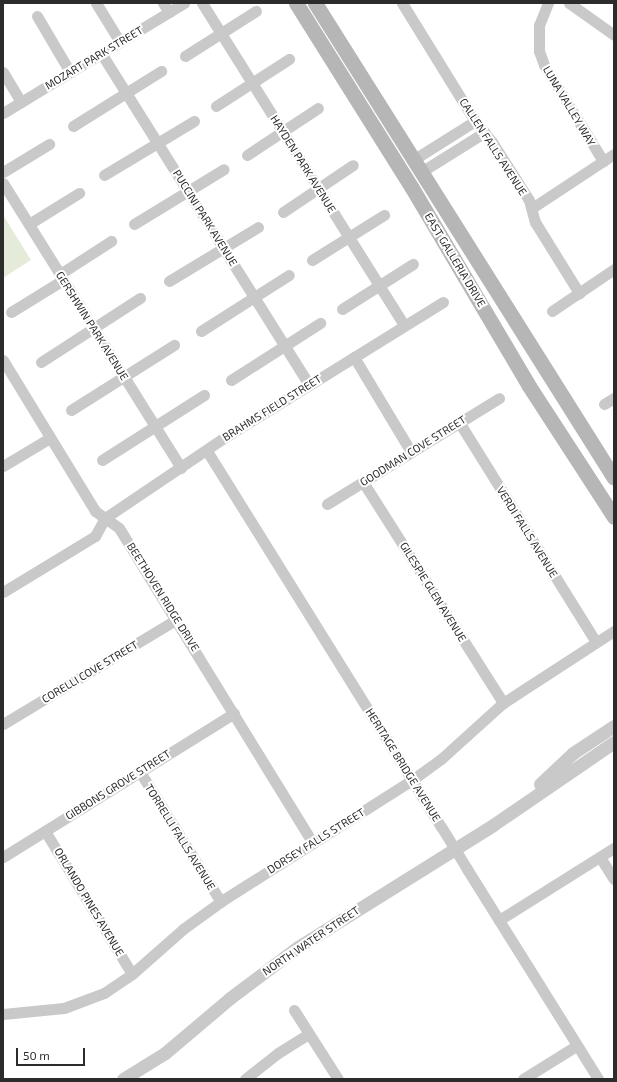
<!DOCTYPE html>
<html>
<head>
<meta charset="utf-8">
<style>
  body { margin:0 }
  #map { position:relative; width:617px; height:1082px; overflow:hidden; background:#fff; font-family:"Exo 2",sans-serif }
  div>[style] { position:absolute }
  .green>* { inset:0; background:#e4ebd8 }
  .minor>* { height:11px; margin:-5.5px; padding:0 5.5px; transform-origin:5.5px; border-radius:5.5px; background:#c9c9c9 }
  .tertiary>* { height:13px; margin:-6.5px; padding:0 6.5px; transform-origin:6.5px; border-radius:6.5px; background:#c9c9c9 }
  .secondary>* { height:15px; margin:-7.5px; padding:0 7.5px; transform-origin:7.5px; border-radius:7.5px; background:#b6b6b6 }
  .minor-bridge>* { height:11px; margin:-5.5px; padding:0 5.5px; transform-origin:5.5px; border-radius:5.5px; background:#c9c9c9 }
  span { translate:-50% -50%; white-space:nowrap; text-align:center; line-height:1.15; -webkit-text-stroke:4px #fff; paint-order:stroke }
  .street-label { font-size:11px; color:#2c2c2c }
  .frame { position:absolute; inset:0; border:4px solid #2c2c2c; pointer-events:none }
  .scale { position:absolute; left:16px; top:1048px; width:69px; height:18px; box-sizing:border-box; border:2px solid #2c2c2c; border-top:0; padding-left:5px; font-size:12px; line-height:14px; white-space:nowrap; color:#2c2c2c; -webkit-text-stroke:3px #fff; paint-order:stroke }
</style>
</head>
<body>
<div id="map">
  <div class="green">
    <div style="clip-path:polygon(3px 215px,31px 260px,3px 278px)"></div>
  </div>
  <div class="minor">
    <div style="left:96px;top:3px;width:46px;rotate:58.4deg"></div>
    <div style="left:163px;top:3px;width:11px;rotate:56deg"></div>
    <div style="left:202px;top:3px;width:380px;rotate:57.9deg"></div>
    <div style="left:402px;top:3px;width:139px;rotate:58.3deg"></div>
    <div style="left:475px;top:121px;width:27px;rotate:51deg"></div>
    <div style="left:492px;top:142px;width:69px;rotate:57.5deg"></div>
    <div style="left:529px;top:200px;width:23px;rotate:75deg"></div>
    <div style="left:535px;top:222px;width:84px;rotate:58.2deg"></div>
    <div style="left:548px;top:3px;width:24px;rotate:112deg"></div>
    <div style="left:539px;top:25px;width:26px;rotate:90deg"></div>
    <div style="left:539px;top:51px;width:15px;rotate:70deg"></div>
    <div style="left:544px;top:65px;width:113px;rotate:58.4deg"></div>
    <div style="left:569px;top:3px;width:55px;rotate:35.4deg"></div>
    <div style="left:37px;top:16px;width:65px;rotate:59.5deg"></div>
    <div style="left:101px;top:53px;width:391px;rotate:57.9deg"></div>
    <div style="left:185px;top:56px;width:84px;rotate:-32.4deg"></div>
    <div style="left:3px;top:72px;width:35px;rotate:59deg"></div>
    <div style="left:216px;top:106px;width:87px;rotate:-32.8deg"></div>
    <div style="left:3px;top:113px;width:212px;rotate:-31.3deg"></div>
    <div style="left:73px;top:126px;width:104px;rotate:-32deg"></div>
    <div style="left:247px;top:155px;width:85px;rotate:-33.5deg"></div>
    <div style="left:413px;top:160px;width:73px;rotate:-32.2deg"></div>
    <div style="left:3px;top:172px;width:54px;rotate:-31.3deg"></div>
    <div style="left:421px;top:172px;width:75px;rotate:-32deg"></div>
    <div style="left:104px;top:175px;width:105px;rotate:-31deg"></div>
    <div style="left:3px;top:183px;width:336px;rotate:58deg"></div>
    <div style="left:532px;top:208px;width:98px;rotate:-33.4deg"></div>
    <div style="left:283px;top:212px;width:84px;rotate:-33.9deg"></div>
    <div style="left:29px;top:224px;width:59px;rotate:-31.8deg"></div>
    <div style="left:134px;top:224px;width:105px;rotate:-31.4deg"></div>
    <div style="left:312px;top:260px;width:85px;rotate:-32deg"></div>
    <div style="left:60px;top:274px;width:61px;rotate:-32.9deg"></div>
    <div style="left:169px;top:281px;width:104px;rotate:-31.2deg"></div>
    <div style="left:342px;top:309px;width:84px;rotate:-32.4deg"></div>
    <div style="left:552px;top:311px;width:75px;rotate:-34.1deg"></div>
    <div style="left:11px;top:312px;width:61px;rotate:-31.6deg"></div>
    <div style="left:201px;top:331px;width:104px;rotate:-32.5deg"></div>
    <div style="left:354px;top:357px;width:111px;rotate:59deg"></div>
    <div style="left:3px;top:360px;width:177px;rotate:58.6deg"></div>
    <div style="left:95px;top:511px;width:29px;rotate:35deg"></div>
    <div style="left:119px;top:528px;width:370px;rotate:58.4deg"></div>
    <div style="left:41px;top:362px;width:118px;rotate:-32.9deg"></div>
    <div style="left:231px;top:380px;width:106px;rotate:-32.6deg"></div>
    <div style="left:604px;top:404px;width:12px;rotate:-31deg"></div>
    <div style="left:71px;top:410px;width:122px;rotate:-32.3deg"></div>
    <div style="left:459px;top:422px;width:259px;rotate:58.1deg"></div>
    <div style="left:207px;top:451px;width:444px;rotate:58.1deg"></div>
    <div style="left:102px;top:460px;width:121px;rotate:-32.5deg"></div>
    <div style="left:3px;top:466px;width:55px;rotate:-30.8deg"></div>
    <div style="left:363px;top:482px;width:262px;rotate:57.6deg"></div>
    <div style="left:327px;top:504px;width:202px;rotate:-31.6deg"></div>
    <div style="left:3px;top:592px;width:108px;rotate:-31.3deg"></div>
    <div style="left:95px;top:536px;width:21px;rotate:-61deg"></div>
    <div style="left:105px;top:518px;width:141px;rotate:-34deg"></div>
    <div style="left:222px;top:439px;width:260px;rotate:-31.8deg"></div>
    <div style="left:3px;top:724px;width:203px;rotate:-31.1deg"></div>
    <div style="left:140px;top:772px;width:153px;rotate:58.1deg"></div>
    <div style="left:45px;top:831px;width:167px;rotate:58.7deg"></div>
    <div style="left:3px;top:857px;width:272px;rotate:-31.9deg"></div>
    <div style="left:600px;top:857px;width:26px;rotate:58deg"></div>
    <div style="left:467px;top:869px;width:248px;rotate:58deg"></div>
    <div style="left:499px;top:920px;width:136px;rotate:-32.1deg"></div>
    <div style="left:294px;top:1010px;width:82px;rotate:57.5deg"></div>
    <div style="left:3px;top:1014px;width:61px;rotate:-5.6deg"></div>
    <div style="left:64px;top:1008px;width:43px;rotate:-20.6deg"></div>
    <div style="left:104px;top:993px;width:34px;rotate:-34deg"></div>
    <div style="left:132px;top:974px;width:68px;rotate:-41.4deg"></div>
    <div style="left:183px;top:929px;width:49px;rotate:-35.9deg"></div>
    <div style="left:223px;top:900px;width:224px;rotate:-32.4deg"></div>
    <div style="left:412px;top:780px;width:36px;rotate:-36deg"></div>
    <div style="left:441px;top:759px;width:84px;rotate:-42.1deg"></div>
    <div style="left:503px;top:703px;width:132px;rotate:-33deg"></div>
    <div style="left:245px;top:1079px;width:42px;rotate:-38.2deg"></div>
    <div style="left:278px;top:1053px;width:36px;rotate:-32deg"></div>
    <div style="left:523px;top:1079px;width:62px;rotate:-31.9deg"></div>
  </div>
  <div class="tertiary">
    <div style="left:540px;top:784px;width:45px;rotate:-43.2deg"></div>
    <div style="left:573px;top:753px;width:49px;rotate:-33.4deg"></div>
    <div style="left:123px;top:1079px;width:49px;rotate:-31.8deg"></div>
    <div style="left:165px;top:1053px;width:85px;rotate:-40.2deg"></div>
    <div style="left:230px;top:998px;width:85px;rotate:-36.9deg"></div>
    <div style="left:298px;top:947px;width:230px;rotate:-32deg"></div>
    <div style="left:493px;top:825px;width:147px;rotate:-34.4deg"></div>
  </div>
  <div class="secondary">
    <div style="left:296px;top:3px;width:218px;rotate:57.9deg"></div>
    <div style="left:412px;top:188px;width:230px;rotate:59.4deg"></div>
    <div style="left:529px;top:386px;width:156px;rotate:57deg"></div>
    <div style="left:315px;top:3px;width:561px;rotate:57.81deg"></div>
  </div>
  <div class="minor-bridge">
    <div style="left:442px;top:828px;width:48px;rotate:58.6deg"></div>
  </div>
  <div class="street-label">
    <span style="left:94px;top:58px;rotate:-31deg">MOZART PARK STREET</span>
    <span style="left:569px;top:106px;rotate:59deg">LUNA VALLEY WAY</span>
    <span style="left:493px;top:147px;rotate:57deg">CALLEN FALLS AVENUE</span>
    <span style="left:303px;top:164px;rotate:58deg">HAYDEN PARK AVENUE</span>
    <span style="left:205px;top:218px;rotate:58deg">PUCCINI PARK AVENUE</span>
    <span style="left:455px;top:260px;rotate:59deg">EAST GALLERIA DRIVE</span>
    <span style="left:92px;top:326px;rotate:58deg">GERSHWIN PARK AVENUE</span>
    <span style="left:272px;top:408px;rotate:-32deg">BRAHMS FIELD STREET</span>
    <span style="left:413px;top:451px;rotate:-32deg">GOODMAN COVE STREET</span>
    <span style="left:527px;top:532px;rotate:58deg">VERDI FALLS AVENUE</span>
    <span style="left:433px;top:592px;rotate:58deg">GILESPIE GLEN AVENUE</span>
    <span style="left:163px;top:597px;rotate:58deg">BEETHOVEN RIDGE DRIVE</span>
    <span style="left:90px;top:672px;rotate:-31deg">CORELLI COVE STREET</span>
    <span style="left:403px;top:765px;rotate:58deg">HERITAGE BRIDGE AVENUE</span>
    <span style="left:118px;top:785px;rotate:-32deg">GIBBONS GROVE STREET</span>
    <span style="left:180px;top:837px;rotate:58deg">TORRELLI FALLS AVENUE</span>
    <span style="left:316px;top:841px;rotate:-32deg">DORSEY FALLS STREET</span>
    <span style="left:89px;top:902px;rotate:59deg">ORLANDO PINES AVENUE</span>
    <span style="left:311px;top:941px;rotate:-34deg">NORTH WATER STREET</span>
  </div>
  <div class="frame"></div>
  <div class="scale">50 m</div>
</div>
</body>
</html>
